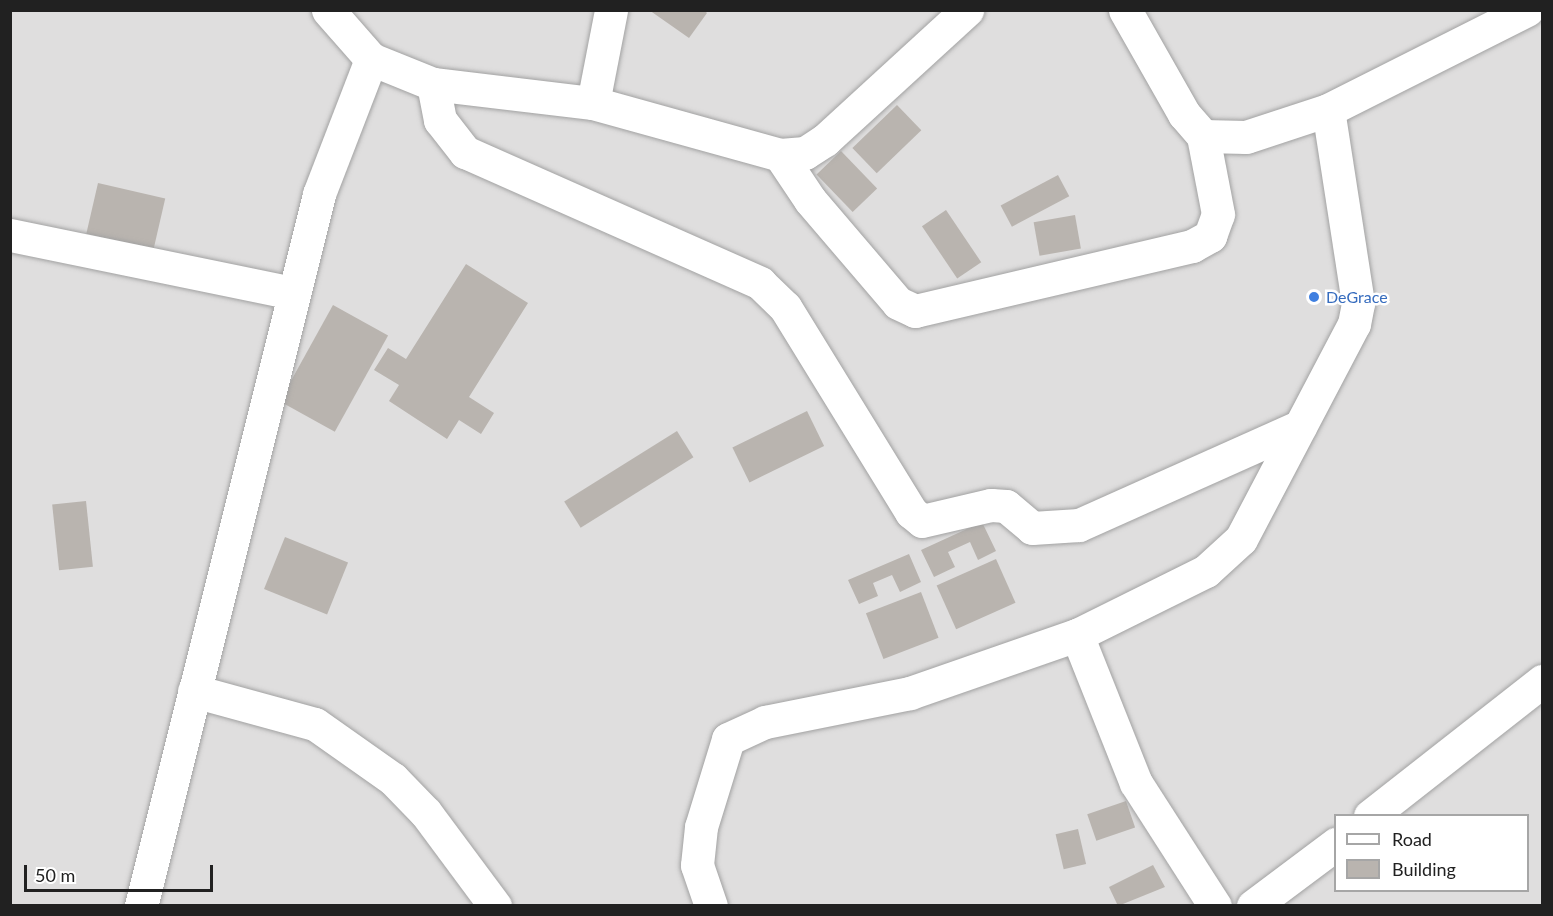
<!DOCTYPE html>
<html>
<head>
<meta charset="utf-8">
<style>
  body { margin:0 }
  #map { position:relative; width:1553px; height:916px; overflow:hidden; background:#f0eee9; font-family:Lato,sans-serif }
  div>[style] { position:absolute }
  .residential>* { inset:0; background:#dfdede }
  .building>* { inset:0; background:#b9b4af; transform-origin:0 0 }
  .roads { filter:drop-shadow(0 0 2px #a2a2a2) drop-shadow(0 0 2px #a2a2a2) }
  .minor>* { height:33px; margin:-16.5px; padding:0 16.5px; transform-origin:16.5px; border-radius:16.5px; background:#fff }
  .dots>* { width:16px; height:16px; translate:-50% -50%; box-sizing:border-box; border:3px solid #fff; border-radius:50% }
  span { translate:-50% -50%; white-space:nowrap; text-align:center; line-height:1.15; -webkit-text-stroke:5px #fff; paint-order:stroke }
  .shop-label { font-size:16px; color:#366cbe }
  .left { translate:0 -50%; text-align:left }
  .frame { position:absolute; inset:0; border:12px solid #212121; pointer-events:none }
  .legend { position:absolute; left:1334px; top:814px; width:195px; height:78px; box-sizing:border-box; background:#fff; border:2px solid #a6a6a6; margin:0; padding:8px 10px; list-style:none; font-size:18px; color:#212121 }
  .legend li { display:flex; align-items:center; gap:12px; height:30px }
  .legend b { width:30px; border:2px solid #a6a6a6 }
  .scale { position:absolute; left:24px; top:865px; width:189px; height:27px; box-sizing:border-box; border:3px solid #212121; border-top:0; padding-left:8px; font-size:18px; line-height:21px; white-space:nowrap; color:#212121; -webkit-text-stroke:4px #fff; paint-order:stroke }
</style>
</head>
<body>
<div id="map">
  <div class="residential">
    <div style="clip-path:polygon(evenodd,10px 11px,1542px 11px,1542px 905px,11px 905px,10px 11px,1336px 816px,1528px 816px,1528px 890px,1336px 890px,1336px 816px)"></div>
  </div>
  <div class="building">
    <div style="clip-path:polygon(649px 10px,704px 10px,707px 13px,689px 38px)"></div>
    <div style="left:897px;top:105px;width:35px;height:62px;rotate:46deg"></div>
    <div style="left:841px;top:151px;width:52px;height:34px;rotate:46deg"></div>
    <div style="left:1058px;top:175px;width:24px;height:65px;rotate:62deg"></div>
    <div style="left:98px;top:183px;width:69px;height:52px;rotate:13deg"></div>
    <div style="left:946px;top:210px;width:63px;height:29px;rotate:56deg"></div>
    <div style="left:1075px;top:215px;width:34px;height:42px;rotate:80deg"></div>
    <div style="clip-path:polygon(466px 264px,528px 303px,469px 397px,494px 413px,481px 434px,459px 420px,447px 439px,389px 401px,399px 385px,374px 370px,388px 348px,406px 359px)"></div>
    <div style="left:333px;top:305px;width:63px;height:110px;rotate:29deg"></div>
    <div style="left:807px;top:411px;width:39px;height:83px;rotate:64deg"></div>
    <div style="left:677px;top:431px;width:31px;height:133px;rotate:58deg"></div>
    <div style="left:86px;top:501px;width:66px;height:34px;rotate:84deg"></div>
    <div style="clip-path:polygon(982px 522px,996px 551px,978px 560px,970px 542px,948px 552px,955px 567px,934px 577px,921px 550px)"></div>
    <div style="left:285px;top:537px;width:68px;height:56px;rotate:22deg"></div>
    <div style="clip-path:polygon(909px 554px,921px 582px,900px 592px,892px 575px,873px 583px,878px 596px,859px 604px,848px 580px)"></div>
    <div style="left:996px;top:559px;width:48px;height:65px;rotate:66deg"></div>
    <div style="left:921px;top:592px;width:49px;height:59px;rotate:69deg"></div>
    <div style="left:1126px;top:801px;width:28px;height:41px;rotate:71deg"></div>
    <div style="left:1078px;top:829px;width:36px;height:23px;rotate:77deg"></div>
    <div style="clip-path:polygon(1153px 865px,1165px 887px,1118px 906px,1109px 887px)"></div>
  </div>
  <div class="roads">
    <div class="minor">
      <div style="left:328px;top:10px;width:65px;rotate:48.7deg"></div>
      <div style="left:371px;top:59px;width:67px;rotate:22deg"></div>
      <div style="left:433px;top:84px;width:161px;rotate:6.8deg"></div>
      <div style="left:593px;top:103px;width:194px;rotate:15.5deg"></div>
      <div style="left:780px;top:155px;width:25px;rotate:-5deg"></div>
      <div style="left:805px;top:153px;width:24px;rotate:-33deg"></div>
      <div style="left:825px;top:140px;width:193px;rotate:-42.5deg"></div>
      <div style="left:1125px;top:10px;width:120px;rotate:60.4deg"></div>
      <div style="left:1184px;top:114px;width:29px;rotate:49deg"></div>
      <div style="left:1203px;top:136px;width:43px;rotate:1.3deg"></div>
      <div style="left:1246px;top:137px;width:86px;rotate:-18.2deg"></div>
      <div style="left:1328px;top:110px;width:223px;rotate:-26.7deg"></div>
      <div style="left:433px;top:84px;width:37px;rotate:79deg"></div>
      <div style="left:440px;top:120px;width:41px;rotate:52deg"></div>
      <div style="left:465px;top:152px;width:323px;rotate:23.9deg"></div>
      <div style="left:760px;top:283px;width:35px;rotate:44deg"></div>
      <div style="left:785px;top:307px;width:241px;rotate:58.4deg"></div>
      <div style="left:911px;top:512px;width:14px;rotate:39deg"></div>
      <div style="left:922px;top:521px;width:71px;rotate:-13.1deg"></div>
      <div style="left:991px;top:505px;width:15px;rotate:4deg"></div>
      <div style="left:1006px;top:506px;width:34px;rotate:40deg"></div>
      <div style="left:1032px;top:528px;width:47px;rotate:-3.7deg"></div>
      <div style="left:1079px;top:525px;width:242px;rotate:-24.1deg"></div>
      <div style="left:593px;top:103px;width:95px;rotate:-79deg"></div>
      <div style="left:780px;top:155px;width:54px;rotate:56.3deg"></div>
      <div style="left:810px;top:200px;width:135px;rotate:49.5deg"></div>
      <div style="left:898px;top:303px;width:19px;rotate:25deg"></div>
      <div style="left:915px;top:311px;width:285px;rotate:-13.2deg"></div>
      <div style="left:1192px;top:246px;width:21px;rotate:-29deg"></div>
      <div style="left:1210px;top:236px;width:23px;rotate:-70deg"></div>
      <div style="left:1218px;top:214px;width:79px;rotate:-100.9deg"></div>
      <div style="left:10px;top:235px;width:289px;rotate:11.6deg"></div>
      <div style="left:1077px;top:635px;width:159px;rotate:68.3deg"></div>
      <div style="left:1136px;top:783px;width:146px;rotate:57.3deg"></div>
      <div style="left:194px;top:691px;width:125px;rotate:15.3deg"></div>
      <div style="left:315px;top:724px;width:95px;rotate:35.2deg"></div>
      <div style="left:393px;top:779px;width:47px;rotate:45.9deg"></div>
      <div style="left:426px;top:813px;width:116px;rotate:53.4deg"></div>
      <div style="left:1370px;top:816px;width:219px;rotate:-38.1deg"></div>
      <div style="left:141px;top:906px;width:734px;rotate:-75.96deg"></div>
      <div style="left:319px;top:194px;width:145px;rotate:-68.9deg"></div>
      <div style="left:711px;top:906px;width:43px;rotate:-108.9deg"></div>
      <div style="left:697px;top:865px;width:38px;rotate:-84deg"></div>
      <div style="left:701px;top:827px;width:92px;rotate:-72.9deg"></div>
      <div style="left:728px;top:739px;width:41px;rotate:-24.7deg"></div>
      <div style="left:765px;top:722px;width:148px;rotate:-11.3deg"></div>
      <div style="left:910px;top:693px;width:177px;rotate:-19.2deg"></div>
      <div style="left:1077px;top:635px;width:144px;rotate:-26.4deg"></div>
      <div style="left:1206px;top:571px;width:47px;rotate:-42.4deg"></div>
      <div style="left:1241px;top:539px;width:243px;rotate:-62.3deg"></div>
      <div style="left:1354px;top:324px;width:21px;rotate:-79deg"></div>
      <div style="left:1358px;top:303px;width:195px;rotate:-98.8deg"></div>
      <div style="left:1253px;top:906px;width:104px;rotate:-36.8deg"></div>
    </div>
  </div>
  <div class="dots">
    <div style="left:1314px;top:297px;background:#3f7fe0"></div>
  </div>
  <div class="shop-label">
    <span class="left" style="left:1326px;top:297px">DeGrace</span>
  </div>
  <div class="frame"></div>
  <ul class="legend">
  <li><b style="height:8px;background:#fff"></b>Road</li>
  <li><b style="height:16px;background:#b9b4af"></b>Building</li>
  </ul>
  <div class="scale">50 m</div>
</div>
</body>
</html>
